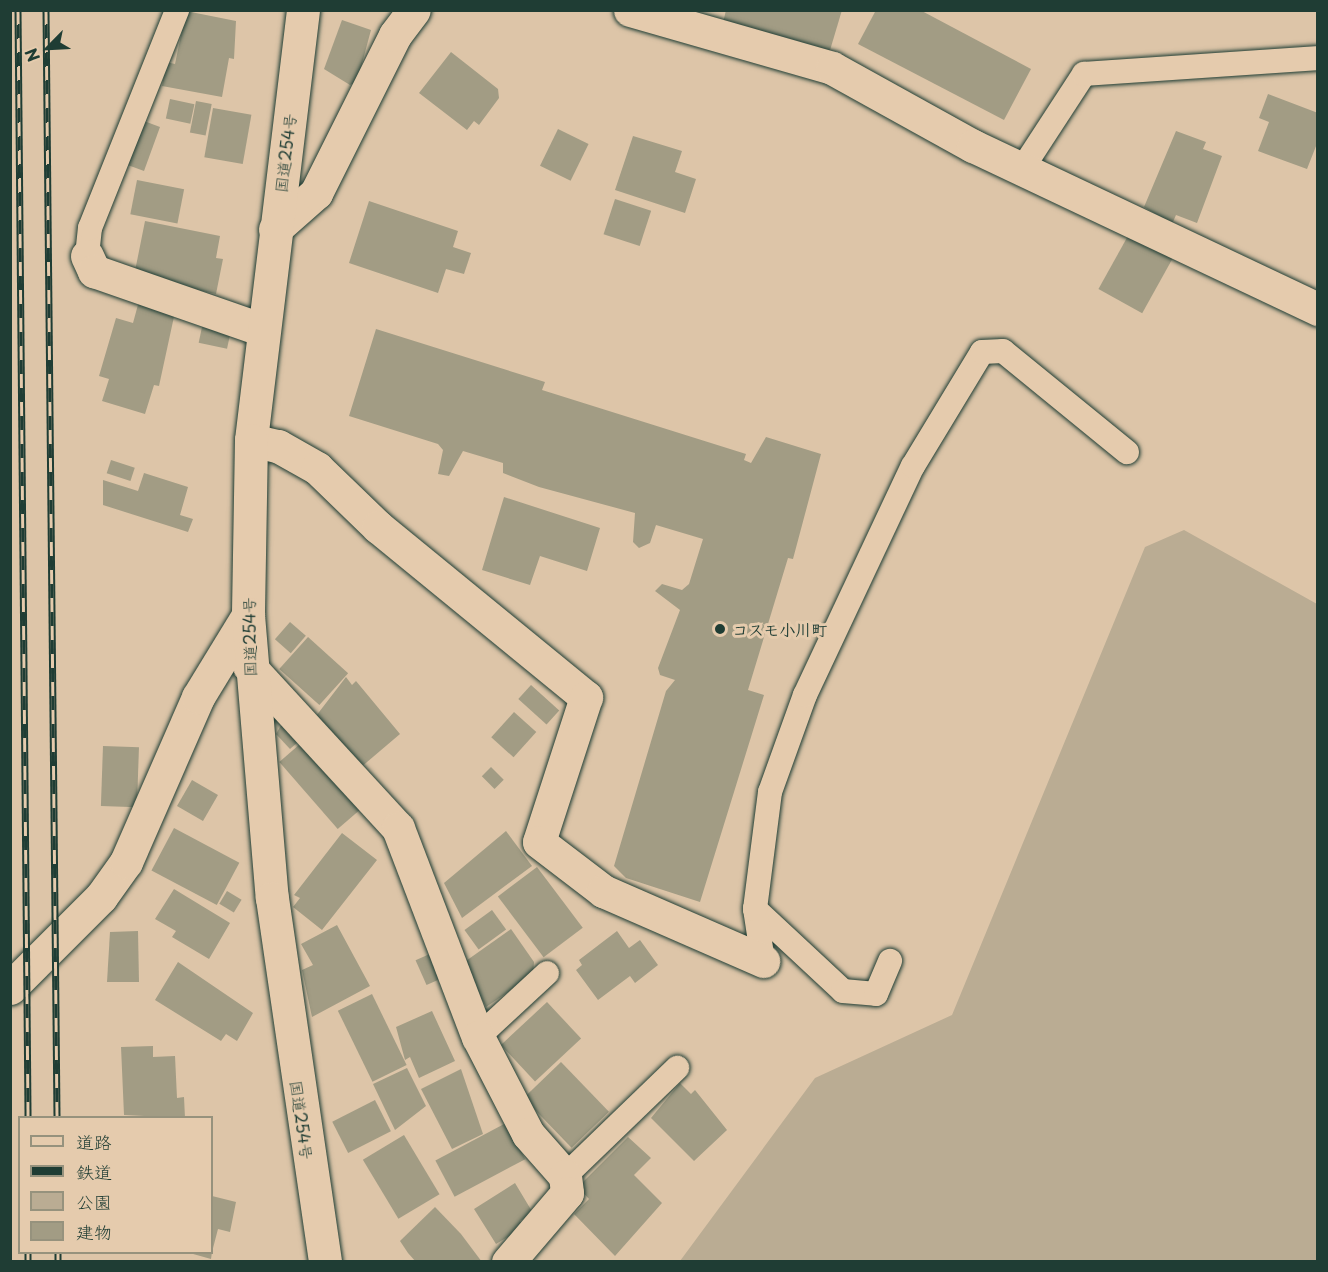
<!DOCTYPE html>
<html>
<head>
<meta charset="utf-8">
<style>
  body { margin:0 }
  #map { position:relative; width:1328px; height:1272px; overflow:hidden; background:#ddc5a8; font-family:"Playpen Sans","Klee One",sans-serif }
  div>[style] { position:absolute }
  .green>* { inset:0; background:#baac93 }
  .building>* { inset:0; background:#a29c84; transform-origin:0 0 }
  .roads { filter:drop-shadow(0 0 2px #1f3d34) drop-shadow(0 0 2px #1f3d34) }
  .lane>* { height:24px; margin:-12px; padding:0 12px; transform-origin:12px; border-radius:12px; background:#e5cbad }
  .street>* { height:33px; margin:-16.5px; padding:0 16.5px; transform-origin:16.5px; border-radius:16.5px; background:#e5cbad }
  .secondary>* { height:33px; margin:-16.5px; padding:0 16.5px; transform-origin:16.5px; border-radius:16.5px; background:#e5cbad }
  .highway>* { height:33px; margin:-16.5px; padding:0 16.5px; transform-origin:16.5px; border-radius:16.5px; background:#e5cbad }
  .rail>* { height:7px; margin-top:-3.5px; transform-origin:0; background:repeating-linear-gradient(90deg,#e5cbad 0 14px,#1f3d34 0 28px); box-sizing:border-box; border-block:2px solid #1f3d34 }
  .dots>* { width:16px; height:16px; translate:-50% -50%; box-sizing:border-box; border:3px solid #e5cbad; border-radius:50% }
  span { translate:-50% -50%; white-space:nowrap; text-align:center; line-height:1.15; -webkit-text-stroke:6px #e5cbad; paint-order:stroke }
  .street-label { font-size:16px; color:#1f3d34 }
  .poi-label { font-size:16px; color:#1f3d34; font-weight:700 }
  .left { translate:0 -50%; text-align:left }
  .frame { position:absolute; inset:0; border:12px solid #1f3d34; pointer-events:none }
  .legend { position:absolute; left:18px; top:1116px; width:195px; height:138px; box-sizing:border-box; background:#e5cbad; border:2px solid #96927d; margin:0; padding:8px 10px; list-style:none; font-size:18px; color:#1f3d34 }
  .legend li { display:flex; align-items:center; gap:12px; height:30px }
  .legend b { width:30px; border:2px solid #96927d }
  .north { position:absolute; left:18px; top:18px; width:60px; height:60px; -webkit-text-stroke:4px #e5cbad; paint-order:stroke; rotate:246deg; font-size:16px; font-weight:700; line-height:24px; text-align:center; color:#1f3d34 }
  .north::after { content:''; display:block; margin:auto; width:21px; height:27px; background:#1f3d34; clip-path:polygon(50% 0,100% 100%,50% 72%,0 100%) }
</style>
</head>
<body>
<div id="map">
  <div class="green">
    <div style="clip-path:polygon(1184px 530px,1317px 604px,1317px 1261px,680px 1261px,815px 1078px,952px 1015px,1145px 547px)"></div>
  </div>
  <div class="building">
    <div style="clip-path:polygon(726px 10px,842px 10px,828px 57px,723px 23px)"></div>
    <div style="clip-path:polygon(876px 10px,920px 10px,1031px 69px,1004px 120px,858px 44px)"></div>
    <div style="clip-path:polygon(186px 11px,236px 21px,234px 59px,229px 58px,222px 97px,162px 86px,166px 62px,175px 64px)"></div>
    <div style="clip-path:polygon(342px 20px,371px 30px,357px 82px,350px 85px,324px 69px)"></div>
    <div style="clip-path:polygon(451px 52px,498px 89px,499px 98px,479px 125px,474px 121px,467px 130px,419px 93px)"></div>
    <div style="clip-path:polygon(1268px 94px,1318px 113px,1318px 141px,1307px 169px,1258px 151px,1269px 122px,1259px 118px)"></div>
    <div style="left:170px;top:99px;width:25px;height:20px;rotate:12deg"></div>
    <div style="left:196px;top:101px;width:16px;height:32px;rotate:11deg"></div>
    <div style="left:213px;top:108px;width:39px;height:50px;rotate:10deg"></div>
    <div style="clip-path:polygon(144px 121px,160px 127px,144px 171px,125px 164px)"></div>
    <div style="left:558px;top:129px;width:34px;height:41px;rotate:26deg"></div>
    <div style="clip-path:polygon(1176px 131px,1206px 142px,1203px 149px,1222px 156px,1197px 223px,1176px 215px,1172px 224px,1144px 207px)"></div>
    <div style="clip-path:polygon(633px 136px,682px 151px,675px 172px,696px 179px,685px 213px,615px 190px)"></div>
    <div style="left:137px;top:180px;width:48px;height:35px;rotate:11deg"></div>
    <div style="left:615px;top:199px;width:38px;height:37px;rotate:18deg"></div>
    <div style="clip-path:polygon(369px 201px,458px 231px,453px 247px,471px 253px,464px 274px,446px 269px,438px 293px,349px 263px)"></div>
    <div style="clip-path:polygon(145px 221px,220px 236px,216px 258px,223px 259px,216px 294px,150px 280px,135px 271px)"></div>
    <div style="left:1129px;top:234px;width:50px;height:63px;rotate:29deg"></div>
    <div style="clip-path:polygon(139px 301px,175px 312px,159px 386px,154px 385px,145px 414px,102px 401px,109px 379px,99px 376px,116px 318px,133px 323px)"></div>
    <div style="left:202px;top:327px;width:29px;height:16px;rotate:12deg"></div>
    <div style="clip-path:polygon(376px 329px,545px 382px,542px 390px,746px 454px,744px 460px,751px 463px,766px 437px,821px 454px,793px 559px,788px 558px,748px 690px,764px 695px,700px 902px,626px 878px,614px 866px,666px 691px,675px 680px,660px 675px,658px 668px,680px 610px,655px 591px,662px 584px,682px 590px,689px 584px,703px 539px,656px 525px,650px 543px,639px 548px,633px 542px,635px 513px,539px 487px,503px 473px,503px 463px,463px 451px,449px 476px,438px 474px,443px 450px,438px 444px,349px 416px)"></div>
    <div style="left:111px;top:460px;width:25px;height:14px;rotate:18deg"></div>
    <div style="clip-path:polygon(144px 473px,188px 487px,180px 515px,193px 519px,188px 532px,103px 505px,103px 480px,138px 491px)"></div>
    <div style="clip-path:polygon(504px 497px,600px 528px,587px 571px,540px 556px,530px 585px,482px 570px)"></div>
    <div style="left:290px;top:622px;width:21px;height:23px;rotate:41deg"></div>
    <div style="left:308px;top:637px;width:54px;height:43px;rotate:42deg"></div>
    <div style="clip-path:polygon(346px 677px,352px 685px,356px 681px,400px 734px,360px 768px,316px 716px)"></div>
    <div style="left:531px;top:685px;width:38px;height:19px;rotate:42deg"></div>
    <div style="left:514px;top:712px;width:30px;height:34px;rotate:42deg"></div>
    <div style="clip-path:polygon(287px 715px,305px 736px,290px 749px,276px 734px)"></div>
    <div style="left:308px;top:737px;width:89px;height:38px;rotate:49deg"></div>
    <div style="left:103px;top:746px;width:36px;height:60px;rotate:2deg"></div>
    <div style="left:491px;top:767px;width:18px;height:13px;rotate:45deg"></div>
    <div style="left:192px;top:780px;width:30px;height:30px;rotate:30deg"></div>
    <div style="left:174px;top:828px;width:74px;height:48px;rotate:28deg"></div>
    <div style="clip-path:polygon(506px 831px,532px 866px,462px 918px,444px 883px)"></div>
    <div style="clip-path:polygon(342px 833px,377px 860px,322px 930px,293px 907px,300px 898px,294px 895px)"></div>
    <div style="left:537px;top:867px;width:76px;height:49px;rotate:53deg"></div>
    <div style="clip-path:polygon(174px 889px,230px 923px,209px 959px,172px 937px,176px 931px,155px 919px)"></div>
    <div style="left:227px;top:891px;width:17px;height:15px;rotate:31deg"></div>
    <div style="left:492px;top:910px;width:24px;height:34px;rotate:54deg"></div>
    <div style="clip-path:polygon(337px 925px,370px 986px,312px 1017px,302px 970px,313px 965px,301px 944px)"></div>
    <div style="clip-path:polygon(511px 929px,534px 962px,533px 975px,486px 1007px,463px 963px)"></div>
    <div style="clip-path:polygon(138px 931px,139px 982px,107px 982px,110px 932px)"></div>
    <div style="clip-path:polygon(617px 931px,629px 948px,640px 940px,658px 965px,635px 983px,630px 976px,598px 1000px,576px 970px,582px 965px,579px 960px)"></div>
    <div style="left:432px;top:953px;width:27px;height:18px;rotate:66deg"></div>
    <div style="clip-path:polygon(178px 962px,253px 1013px,237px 1041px,226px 1034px,221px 1041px,155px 1000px)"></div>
    <div style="left:372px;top:994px;width:79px;height:38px;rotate:64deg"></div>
    <div style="left:547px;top:1002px;width:50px;height:63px;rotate:47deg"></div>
    <div style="clip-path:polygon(432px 1011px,455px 1061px,419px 1078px,410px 1057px,405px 1060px,396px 1027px)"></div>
    <div style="clip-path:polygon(153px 1046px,153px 1057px,175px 1056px,177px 1098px,184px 1097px,185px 1118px,124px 1115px,121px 1047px)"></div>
    <div style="left:561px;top:1062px;width:69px;height:52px;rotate:46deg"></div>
    <div style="clip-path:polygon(407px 1068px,426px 1106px,395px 1130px,373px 1084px)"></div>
    <div style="clip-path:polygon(461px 1069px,483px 1134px,452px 1149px,421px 1089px)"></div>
    <div style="clip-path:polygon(680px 1083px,691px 1094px,695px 1090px,727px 1130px,694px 1161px,651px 1118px)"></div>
    <div style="left:375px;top:1100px;width:35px;height:48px;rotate:63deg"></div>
    <div style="left:506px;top:1123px;width:41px;height:80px;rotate:62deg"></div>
    <div style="left:404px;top:1135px;width:69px;height:48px;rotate:59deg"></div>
    <div style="clip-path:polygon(628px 1137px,651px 1158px,634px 1175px,662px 1203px,615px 1256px,574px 1214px,589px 1199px,578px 1187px)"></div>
    <div style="clip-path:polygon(515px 1183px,533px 1213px,520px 1221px,524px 1227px,496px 1244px,474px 1209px)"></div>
    <div style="clip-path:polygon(212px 1196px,236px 1202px,230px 1232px,218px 1229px,212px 1252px)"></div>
    <div style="clip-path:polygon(435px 1207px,461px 1234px,482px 1262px,416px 1262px,408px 1253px,400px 1241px)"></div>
    <div style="clip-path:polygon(186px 1252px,212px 1252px,211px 1259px)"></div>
  </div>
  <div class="roads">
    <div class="lane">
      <div style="left:1024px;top:166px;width:110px;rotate:-56.9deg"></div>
      <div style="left:1084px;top:74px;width:235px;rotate:-3.9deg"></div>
      <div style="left:87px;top:256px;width:28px;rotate:-84deg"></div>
      <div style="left:90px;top:228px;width:235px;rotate:-68.2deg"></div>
      <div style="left:755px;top:909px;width:120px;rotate:43deg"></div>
      <div style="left:843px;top:991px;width:33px;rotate:5deg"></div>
      <div style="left:876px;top:994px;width:36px;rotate:-67deg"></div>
      <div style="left:763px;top:961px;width:53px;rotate:-98.7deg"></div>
      <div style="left:755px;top:909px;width:118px;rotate:-82.7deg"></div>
      <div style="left:770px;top:792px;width:103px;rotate:-70.2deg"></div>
      <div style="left:805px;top:695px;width:253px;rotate:-64.8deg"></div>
      <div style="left:913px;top:466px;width:133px;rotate:-58.8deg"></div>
      <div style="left:982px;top:352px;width:21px;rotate:-3deg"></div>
      <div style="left:1003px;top:351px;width:160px;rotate:39.2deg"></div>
      <div style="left:478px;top:1037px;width:94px;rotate:-42.8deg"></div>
      <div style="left:565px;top:1176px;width:156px;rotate:-44deg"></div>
    </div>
    <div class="street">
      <div style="left:630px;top:10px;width:210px;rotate:16deg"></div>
      <div style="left:832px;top:68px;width:161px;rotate:29deg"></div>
      <div style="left:973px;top:146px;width:382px;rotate:25.3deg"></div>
      <div style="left:275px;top:229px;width:55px;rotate:-41.3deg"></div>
      <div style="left:316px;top:193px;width:177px;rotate:-63.4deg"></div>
      <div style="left:395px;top:35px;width:31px;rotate:-53deg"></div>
      <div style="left:87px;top:256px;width:17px;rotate:65deg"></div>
      <div style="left:94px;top:271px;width:179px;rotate:19.2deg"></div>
      <div style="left:251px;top:440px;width:28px;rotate:13deg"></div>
      <div style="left:278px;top:446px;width:45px;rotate:29.4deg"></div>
      <div style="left:317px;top:468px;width:85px;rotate:44deg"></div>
      <div style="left:378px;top:527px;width:269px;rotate:39.3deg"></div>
      <div style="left:586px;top:697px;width:152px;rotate:108deg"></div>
      <div style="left:539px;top:842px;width:81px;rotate:37.4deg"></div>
      <div style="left:603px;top:891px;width:175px;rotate:23.6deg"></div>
      <div style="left:249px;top:666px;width:220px;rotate:47.4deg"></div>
      <div style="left:398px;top:828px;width:224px;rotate:69.1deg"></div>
      <div style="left:478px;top:1037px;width:109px;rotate:62.7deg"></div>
      <div style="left:528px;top:1134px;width:56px;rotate:48.6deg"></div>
      <div style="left:565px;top:1176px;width:17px;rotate:83deg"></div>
      <div style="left:567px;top:1193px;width:91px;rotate:130.5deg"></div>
    </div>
    <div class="secondary">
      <div style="left:10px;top:988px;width:129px;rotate:-45deg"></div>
      <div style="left:101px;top:897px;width:43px;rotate:-54.5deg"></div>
      <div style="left:126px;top:862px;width:180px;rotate:-66.4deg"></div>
      <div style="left:198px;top:697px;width:96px;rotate:-58.6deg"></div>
    </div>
    <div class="highway">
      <div style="left:303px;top:10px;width:433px;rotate:96.9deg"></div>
      <div style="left:251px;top:440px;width:175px;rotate:91deg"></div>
      <div style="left:248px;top:615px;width:284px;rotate:85.2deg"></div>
      <div style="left:272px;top:898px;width:368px;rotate:81.7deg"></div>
    </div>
  </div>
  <div class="rail">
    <div style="left:18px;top:10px;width:1108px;rotate:89.48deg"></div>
    <div style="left:46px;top:10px;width:1108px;rotate:89.43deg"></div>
    <div style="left:28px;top:1252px;width:10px;rotate:90deg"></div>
    <div style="left:58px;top:1252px;width:10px;rotate:90deg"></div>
  </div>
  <div class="dots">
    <div style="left:720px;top:629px;background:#1f3d34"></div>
  </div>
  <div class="street-label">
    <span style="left:285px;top:153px;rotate:-83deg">国道254号</span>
    <span style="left:249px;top:637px;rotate:-91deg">国道254号</span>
    <span style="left:302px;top:1120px;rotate:82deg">国道254号</span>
  </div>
  <div class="poi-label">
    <span class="left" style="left:732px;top:629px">コスモ小川町</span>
  </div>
  <div class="frame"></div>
  <ul class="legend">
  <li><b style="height:8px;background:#e5cbad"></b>道路</li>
  <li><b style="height:8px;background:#1f3d34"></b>鉄道</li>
  <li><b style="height:16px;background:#baac93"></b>公園</li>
  <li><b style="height:16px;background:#a29c84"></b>建物</li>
  </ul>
  <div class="north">N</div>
</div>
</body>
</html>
